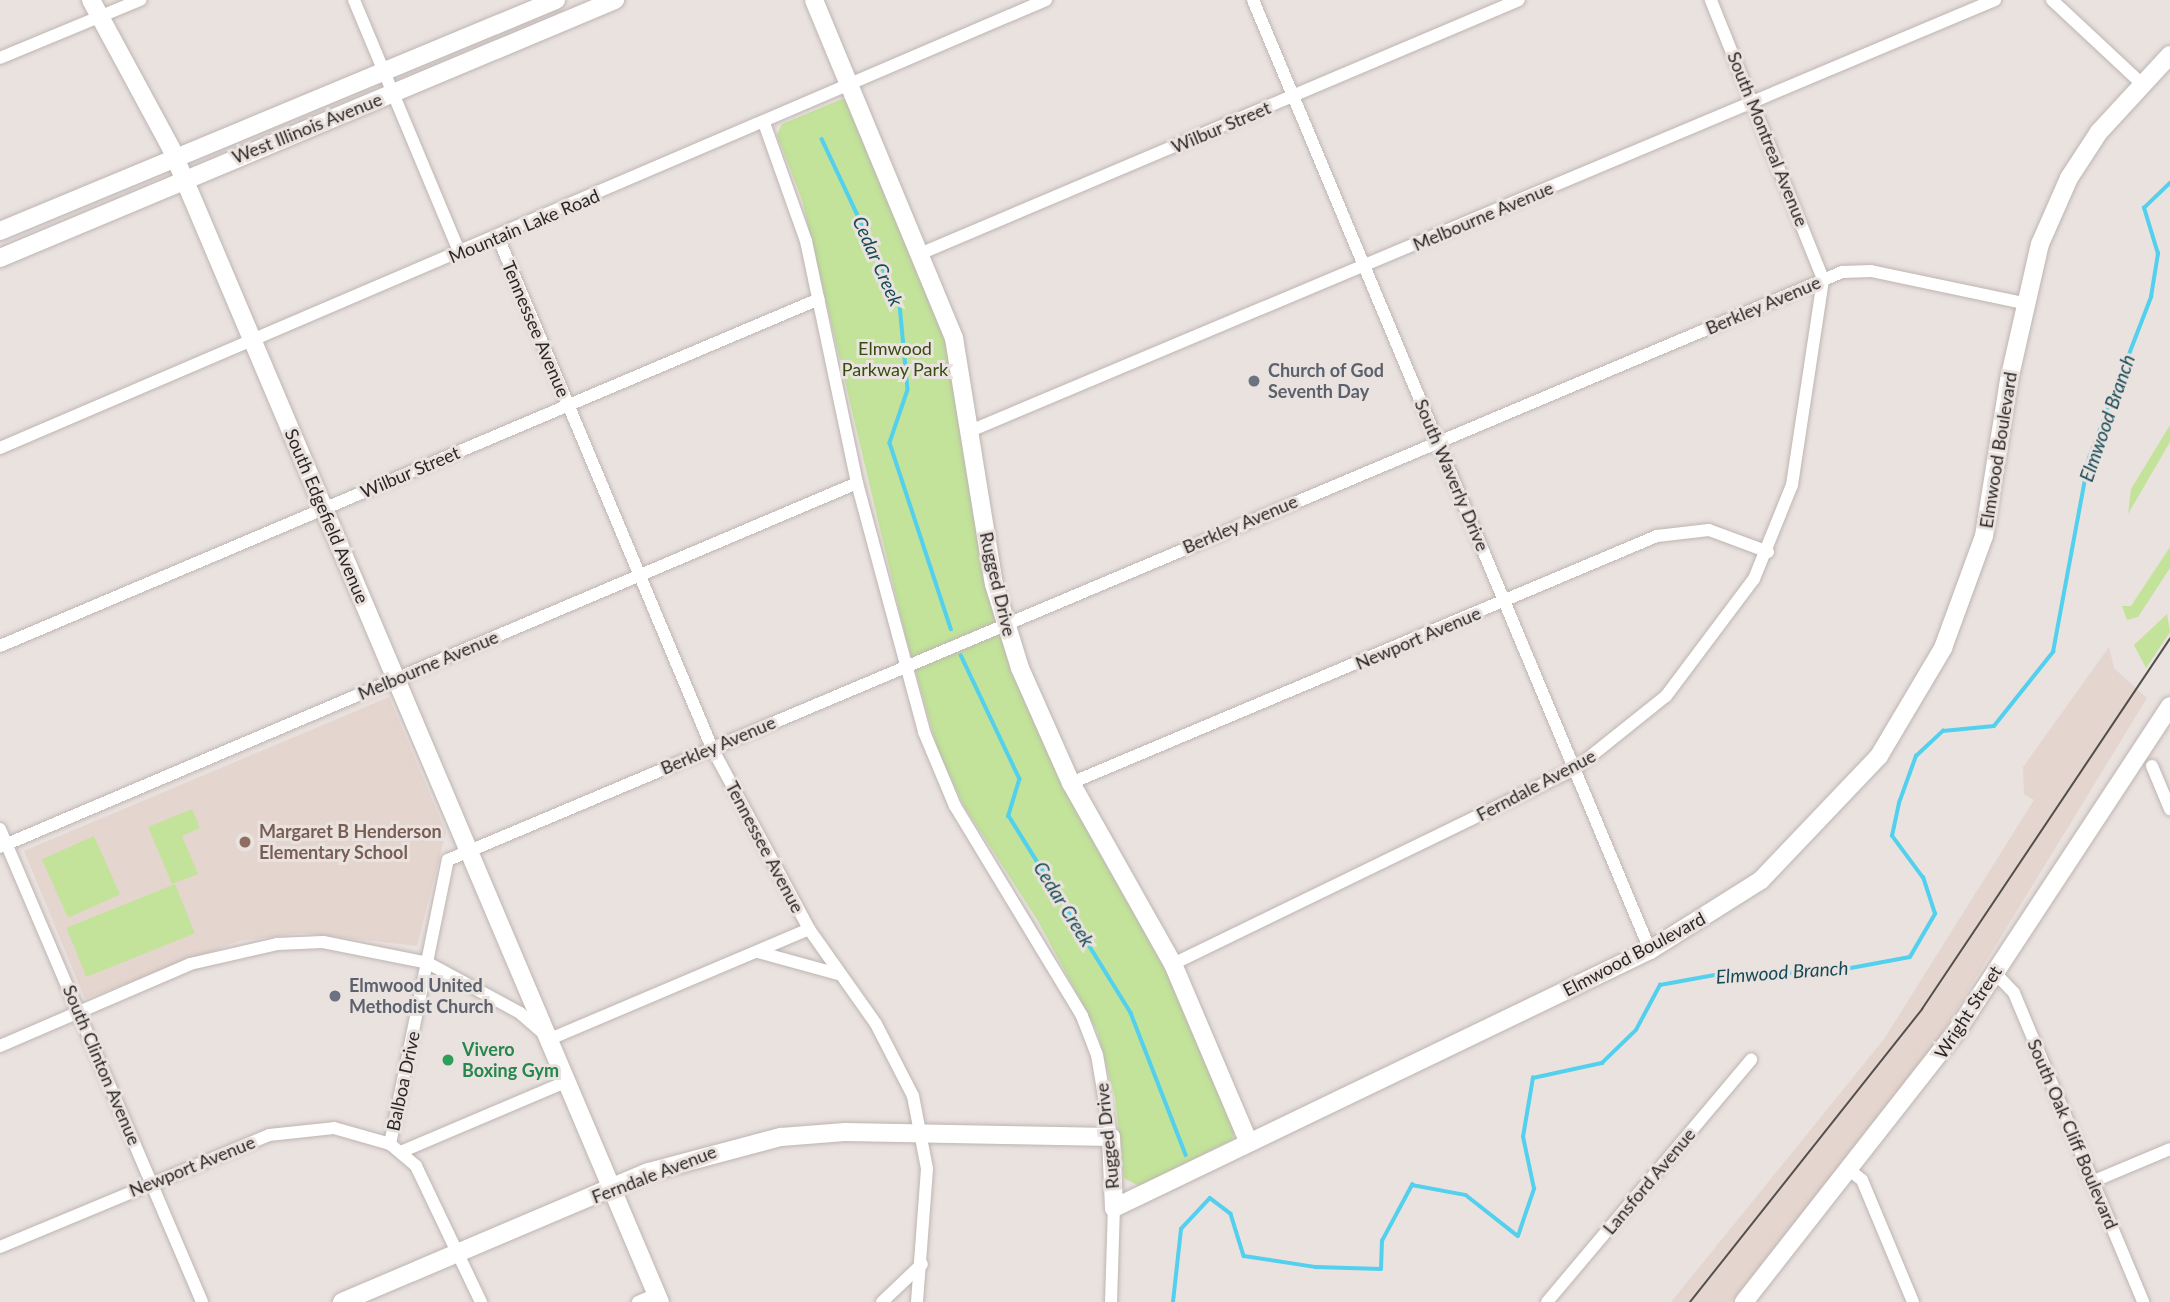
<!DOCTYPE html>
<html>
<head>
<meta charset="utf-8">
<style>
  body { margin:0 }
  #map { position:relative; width:2170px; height:1302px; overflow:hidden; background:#eae2df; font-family:Lato,sans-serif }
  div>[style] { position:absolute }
  .built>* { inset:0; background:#e5d5cf }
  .green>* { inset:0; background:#c2e399; transform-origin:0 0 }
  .stream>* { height:3.5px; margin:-1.75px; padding:0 1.75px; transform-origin:1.75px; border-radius:1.75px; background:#52d0ed }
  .roads { filter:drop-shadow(0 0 2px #bdb5b2) drop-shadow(0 0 2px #bdb5b2) }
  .street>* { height:12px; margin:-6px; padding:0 6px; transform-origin:6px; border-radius:6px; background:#fff }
  .secondary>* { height:18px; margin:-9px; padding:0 9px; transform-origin:9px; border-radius:9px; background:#fff }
  .tram>* { height:2px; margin:-1px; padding:0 1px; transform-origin:1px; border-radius:1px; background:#534f4d }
  .dots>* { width:19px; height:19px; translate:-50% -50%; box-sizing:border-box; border:4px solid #eae2df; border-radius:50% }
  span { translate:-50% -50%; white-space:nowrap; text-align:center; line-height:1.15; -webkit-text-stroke:6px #eae2df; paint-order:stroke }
  .street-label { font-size:18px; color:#2a2726 }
  .park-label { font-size:18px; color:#354b10 }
  .worship-label { font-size:18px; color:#5b616d; font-weight:700 }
  .left { translate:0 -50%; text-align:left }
  .education-label { font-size:18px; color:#785e54; font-weight:700 }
  .leisure-label { font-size:18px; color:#27864d; font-weight:700 }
  .water-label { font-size:19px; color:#154b57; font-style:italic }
</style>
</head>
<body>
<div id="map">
  <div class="built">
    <div style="clip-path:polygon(2109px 647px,2114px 668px,2147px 698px,1930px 1053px,1731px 1302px,1671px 1302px,1884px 1039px,2034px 800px,2024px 794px,2023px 767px)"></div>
    <div style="clip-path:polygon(389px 697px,446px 832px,417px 946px,302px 933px,239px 941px,85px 999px,24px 851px)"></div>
  </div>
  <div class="green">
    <div style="clip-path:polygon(842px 99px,849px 101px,947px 342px,1027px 702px,1050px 759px,1185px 1007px,1236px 1128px,1232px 1140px,1139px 1186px,1124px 1178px,1115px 1098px,1097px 1031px,1038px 921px,964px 806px,938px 751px,905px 634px,802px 200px,777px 135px,782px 124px)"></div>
    <div style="clip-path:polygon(2170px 425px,2170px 442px,2128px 514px,2131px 489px)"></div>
    <div style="clip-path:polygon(2170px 547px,2170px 568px,2138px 617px,2127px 620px,2122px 606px,2131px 606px)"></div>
    <div style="clip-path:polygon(2167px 614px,2170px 632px,2146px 668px,2134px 645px)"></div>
    <div style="clip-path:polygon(192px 809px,200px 828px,182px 836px,198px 874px,172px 884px,148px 827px)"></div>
    <div style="left:94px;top:836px;width:64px;height:57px;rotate:66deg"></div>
    <div style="left:175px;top:884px;width:53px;height:117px;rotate:68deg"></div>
  </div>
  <div class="stream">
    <div style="left:822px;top:139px;width:183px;rotate:64.8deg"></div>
    <div style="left:900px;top:305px;width:85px;rotate:84.6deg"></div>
    <div style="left:908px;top:390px;width:56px;rotate:108.8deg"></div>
    <div style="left:890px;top:443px;width:196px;rotate:71.8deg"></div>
    <div style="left:961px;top:655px;width:137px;rotate:64.6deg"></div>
    <div style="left:1020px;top:779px;width:39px;rotate:107deg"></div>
    <div style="left:1009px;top:816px;width:232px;rotate:58.2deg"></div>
    <div style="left:1131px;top:1013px;width:152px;rotate:68.8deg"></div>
    <div style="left:1173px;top:1302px;width:73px;rotate:-83.7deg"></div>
    <div style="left:1181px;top:1229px;width:42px;rotate:-46.9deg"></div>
    <div style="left:1210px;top:1198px;width:26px;rotate:37deg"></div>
    <div style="left:1231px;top:1214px;width:44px;rotate:72.8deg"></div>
    <div style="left:1244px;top:1256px;width:73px;rotate:8.7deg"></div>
    <div style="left:1316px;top:1267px;width:65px;rotate:1.8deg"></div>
    <div style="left:1381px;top:1269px;width:28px;rotate:-88deg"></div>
    <div style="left:1382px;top:1241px;width:64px;rotate:-61.8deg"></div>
    <div style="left:1412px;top:1185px;width:55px;rotate:10.5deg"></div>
    <div style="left:1466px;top:1195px;width:66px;rotate:38.3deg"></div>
    <div style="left:1518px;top:1236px;width:50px;rotate:-71.2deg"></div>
    <div style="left:1534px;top:1189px;width:53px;rotate:-101.9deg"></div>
    <div style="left:1523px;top:1137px;width:60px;rotate:-80.4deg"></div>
    <div style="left:1533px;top:1078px;width:71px;rotate:-12.3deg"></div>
    <div style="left:1602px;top:1063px;width:47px;rotate:-44.1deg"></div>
    <div style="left:1636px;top:1030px;width:51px;rotate:-61.9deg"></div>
    <div style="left:1660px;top:985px;width:72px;rotate:-10.4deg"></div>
    <div style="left:1731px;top:972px;width:93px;rotate:0.6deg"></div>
    <div style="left:1824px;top:973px;width:87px;rotate:-10.5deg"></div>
    <div style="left:1910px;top:957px;width:50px;rotate:-59.8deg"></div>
    <div style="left:1935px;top:914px;width:38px;rotate:-108deg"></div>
    <div style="left:1923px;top:878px;width:52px;rotate:-126.4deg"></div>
    <div style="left:1892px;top:836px;width:34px;rotate:-78deg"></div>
    <div style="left:1899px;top:803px;width:50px;rotate:-70.1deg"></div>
    <div style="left:1916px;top:756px;width:37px;rotate:-43deg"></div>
    <div style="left:1943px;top:731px;width:51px;rotate:-5.6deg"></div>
    <div style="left:1994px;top:726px;width:95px;rotate:-51.4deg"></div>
    <div style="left:2053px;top:652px;width:197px;rotate:-79.5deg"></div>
    <div style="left:2089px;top:458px;width:173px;rotate:-68.9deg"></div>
    <div style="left:2151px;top:297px;width:44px;rotate:-80.8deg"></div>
    <div style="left:2158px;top:254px;width:48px;rotate:-106.9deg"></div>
    <div style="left:2144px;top:208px;width:36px;rotate:-44deg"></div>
  </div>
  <div class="roads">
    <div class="street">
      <div style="left:354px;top:0;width:274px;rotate:67.3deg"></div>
      <div style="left:1253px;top:0;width:1030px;rotate:67.32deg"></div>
      <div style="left:2052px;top:0;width:122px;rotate:43deg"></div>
      <div style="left:0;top:58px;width:152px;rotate:-22.5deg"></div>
      <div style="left:764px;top:123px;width:125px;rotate:70.4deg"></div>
      <div style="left:806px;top:241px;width:247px;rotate:78.1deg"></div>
      <div style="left:857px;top:483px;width:258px;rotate:74.9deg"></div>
      <div style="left:924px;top:732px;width:80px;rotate:67.3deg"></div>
      <div style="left:955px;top:806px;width:245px;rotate:58.8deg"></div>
      <div style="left:1082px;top:1016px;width:42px;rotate:69deg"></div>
      <div style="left:1097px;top:1055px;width:83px;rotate:80.3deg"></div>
      <div style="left:498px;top:237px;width:554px;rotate:67.28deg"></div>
      <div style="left:712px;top:748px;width:205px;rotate:61.8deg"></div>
      <div style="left:809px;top:929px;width:116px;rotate:54.8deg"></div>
      <div style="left:876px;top:1024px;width:81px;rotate:62.8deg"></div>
      <div style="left:913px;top:1096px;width:74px;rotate:79.1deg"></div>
      <div style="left:927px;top:1169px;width:133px;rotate:94.3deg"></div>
      <div style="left:922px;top:253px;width:648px;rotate:-22.97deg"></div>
      <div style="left:970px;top:431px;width:1112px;rotate:-22.81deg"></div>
      <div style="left:0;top:448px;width:1138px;rotate:-23.19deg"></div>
      <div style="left:0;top:646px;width:889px;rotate:-22.96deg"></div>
      <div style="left:2152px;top:766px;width:47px;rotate:67.3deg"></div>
      <div style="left:1071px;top:783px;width:636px;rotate:-22.86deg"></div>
      <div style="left:1657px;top:536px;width:52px;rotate:-6.6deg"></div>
      <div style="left:1709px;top:530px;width:63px;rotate:20.4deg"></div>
      <div style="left:0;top:829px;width:514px;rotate:66.87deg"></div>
      <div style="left:0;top:847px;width:931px;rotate:-23.01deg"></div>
      <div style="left:758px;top:952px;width:83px;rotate:15.4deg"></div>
      <div style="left:1173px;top:964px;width:448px;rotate:-25.9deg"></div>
      <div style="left:1576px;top:768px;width:115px;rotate:-38.7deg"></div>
      <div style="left:1666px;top:696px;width:146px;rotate:-53.1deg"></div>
      <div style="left:1754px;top:579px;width:101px;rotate:-68deg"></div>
      <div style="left:1792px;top:485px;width:208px;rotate:-81.4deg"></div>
      <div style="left:1823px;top:279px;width:301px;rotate:-111.9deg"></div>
      <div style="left:1994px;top:972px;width:29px;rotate:46deg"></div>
      <div style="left:2014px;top:993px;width:335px;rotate:67.3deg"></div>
      <div style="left:0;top:1046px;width:207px;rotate:-23.3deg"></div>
      <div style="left:190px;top:964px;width:89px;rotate:-12.9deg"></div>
      <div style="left:277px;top:944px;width:46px;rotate:-2.5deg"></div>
      <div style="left:323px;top:942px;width:107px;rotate:11.3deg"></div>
      <div style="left:428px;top:963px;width:105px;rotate:28.5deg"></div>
      <div style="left:520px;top:1013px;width:40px;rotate:41deg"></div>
      <div style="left:550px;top:1039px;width:281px;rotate:-23deg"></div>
      <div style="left:390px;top:1144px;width:290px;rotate:-78.5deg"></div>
      <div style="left:448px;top:860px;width:1513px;rotate:-22.87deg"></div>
      <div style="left:1842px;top:272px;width:29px;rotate:-2deg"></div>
      <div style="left:1871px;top:271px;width:155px;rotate:11.9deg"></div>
      <div style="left:403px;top:1151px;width:179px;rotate:-23deg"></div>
      <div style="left:1852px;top:1172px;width:13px;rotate:39deg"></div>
      <div style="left:1862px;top:1180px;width:132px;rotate:67.3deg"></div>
      <div style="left:2094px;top:1181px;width:82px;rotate:-22.8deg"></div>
      <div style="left:0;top:1247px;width:291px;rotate:-22.6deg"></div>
      <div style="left:269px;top:1135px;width:65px;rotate:-6.1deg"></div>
      <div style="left:334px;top:1128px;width:58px;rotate:15.9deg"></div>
      <div style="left:390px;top:1144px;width:34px;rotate:40deg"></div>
      <div style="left:416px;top:1166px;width:151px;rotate:64.5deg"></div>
      <div style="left:638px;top:1302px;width:21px;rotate:-23deg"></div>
      <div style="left:882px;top:1302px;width:55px;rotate:-43.5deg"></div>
      <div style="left:1111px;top:1302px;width:94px;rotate:-88.2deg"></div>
      <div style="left:1547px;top:1302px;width:317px;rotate:-49.9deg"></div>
    </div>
    <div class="secondary">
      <div style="left:91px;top:0;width:168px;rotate:61.6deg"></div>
      <div style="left:171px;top:148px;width:1253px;rotate:67.04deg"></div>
      <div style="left:814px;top:0;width:366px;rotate:67.5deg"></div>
      <div style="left:954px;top:338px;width:249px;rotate:80.8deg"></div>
      <div style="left:994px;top:584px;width:88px;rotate:72.8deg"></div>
      <div style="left:1020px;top:668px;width:126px;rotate:66.1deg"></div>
      <div style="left:1071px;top:783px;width:208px;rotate:60.6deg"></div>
      <div style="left:1173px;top:964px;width:194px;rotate:67deg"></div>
      <div style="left:0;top:231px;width:602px;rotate:-22.56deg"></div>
      <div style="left:0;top:258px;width:667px;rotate:-22.76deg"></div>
      <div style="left:342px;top:1302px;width:333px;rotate:-23deg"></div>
      <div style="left:649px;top:1172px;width:137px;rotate:-14.9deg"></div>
      <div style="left:781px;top:1137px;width:64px;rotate:-4.5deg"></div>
      <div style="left:845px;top:1132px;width:266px;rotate:1.1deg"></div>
      <div style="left:1111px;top:1137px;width:71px;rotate:87.6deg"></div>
      <div style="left:1114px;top:1208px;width:595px;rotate:-25.7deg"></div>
      <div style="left:1650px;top:950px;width:131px;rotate:-32.2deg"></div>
      <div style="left:1761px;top:880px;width:171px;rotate:-46.4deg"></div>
      <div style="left:1879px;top:756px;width:126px;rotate:-59.3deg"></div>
      <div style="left:1943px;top:648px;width:119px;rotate:-69.9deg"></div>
      <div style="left:1984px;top:536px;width:158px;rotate:-80.9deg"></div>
      <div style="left:2009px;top:380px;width:139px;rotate:-77.2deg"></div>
      <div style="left:2040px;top:244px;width:72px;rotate:-66.3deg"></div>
      <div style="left:2069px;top:178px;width:55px;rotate:-56.9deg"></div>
      <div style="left:2099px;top:132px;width:105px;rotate:-47.3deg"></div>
      <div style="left:1744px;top:1302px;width:343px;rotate:-51.9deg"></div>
      <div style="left:1956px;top:1032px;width:390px;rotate:-56.7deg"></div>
    </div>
  </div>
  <div class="tram">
    <div style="left:1690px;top:1302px;width:374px;rotate:-51.6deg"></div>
    <div style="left:1922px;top:1009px;width:446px;rotate:-56.2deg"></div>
  </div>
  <div class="dots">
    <div style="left:1254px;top:381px;background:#6b7280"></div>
    <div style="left:245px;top:842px;background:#8d6e63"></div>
    <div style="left:335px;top:996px;background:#6b7280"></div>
    <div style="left:448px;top:1060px;background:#2e9e5b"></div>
  </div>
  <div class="street-label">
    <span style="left:1221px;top:127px;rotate:-23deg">Wilbur Street</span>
    <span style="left:307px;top:128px;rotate:-22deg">West Illinois Avenue</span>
    <span style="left:1768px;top:139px;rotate:68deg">South Montreal Avenue</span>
    <span style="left:1483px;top:216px;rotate:-23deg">Melbourne Avenue</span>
    <span style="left:524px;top:226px;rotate:-23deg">Mountain Lake Road</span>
    <span style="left:1763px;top:305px;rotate:-23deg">Berkley Avenue</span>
    <span style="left:536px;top:329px;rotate:67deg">Tennessee Avenue</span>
    <span style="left:1998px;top:450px;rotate:-81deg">Elmwood Boulevard</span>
    <span style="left:410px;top:472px;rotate:-23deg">Wilbur Street</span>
    <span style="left:1452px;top:475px;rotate:67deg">South Waverly Drive</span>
    <span style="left:327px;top:516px;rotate:67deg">South Edgefield Avenue</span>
    <span style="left:1240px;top:524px;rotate:-23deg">Berkley Avenue</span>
    <span style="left:998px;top:584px;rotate:77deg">Rugged Drive</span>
    <span style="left:1418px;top:638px;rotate:-23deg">Newport Avenue</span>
    <span style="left:428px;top:665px;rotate:-23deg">Melbourne Avenue</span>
    <span style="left:718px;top:745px;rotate:-23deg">Berkley Avenue</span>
    <span style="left:1536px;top:785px;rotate:-28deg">Ferndale Avenue</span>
    <span style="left:765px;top:847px;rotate:62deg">Tennessee Avenue</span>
    <span style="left:1634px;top:954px;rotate:-28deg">Elmwood Boulevard</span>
    <span style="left:1968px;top:1012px;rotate:-57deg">Wright Street</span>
    <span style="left:102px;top:1065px;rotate:67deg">South Clinton Avenue</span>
    <span style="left:403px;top:1081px;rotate:-78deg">Balboa Drive</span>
    <span style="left:2073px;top:1134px;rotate:67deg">South Oak Cliff Boulevard</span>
    <span style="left:1107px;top:1136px;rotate:-96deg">Rugged Drive</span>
    <span style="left:192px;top:1166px;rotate:-22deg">Newport Avenue</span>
    <span style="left:654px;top:1174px;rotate:-21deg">Ferndale Avenue</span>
    <span style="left:1649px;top:1181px;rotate:-50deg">Lansford Avenue</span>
  </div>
  <div class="park-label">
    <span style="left:895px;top:359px">Elmwood<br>Parkway Park</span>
  </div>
  <div class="worship-label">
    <span class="left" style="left:1268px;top:381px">Church of God<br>Seventh Day</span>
    <span class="left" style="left:349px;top:996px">Elmwood United<br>Methodist Church</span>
  </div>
  <div class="education-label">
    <span class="left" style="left:259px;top:842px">Margaret B Henderson<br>Elementary School</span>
  </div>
  <div class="leisure-label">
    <span class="left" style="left:462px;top:1060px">Vivero<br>Boxing Gym</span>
  </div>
  <div class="water-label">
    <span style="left:878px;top:261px;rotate:66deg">Cedar Creek</span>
    <span style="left:2107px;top:418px;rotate:-71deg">Elmwood Branch</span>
    <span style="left:1064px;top:904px;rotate:58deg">Cedar Creek</span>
    <span style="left:1782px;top:972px;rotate:-4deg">Elmwood Branch</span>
  </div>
</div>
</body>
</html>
